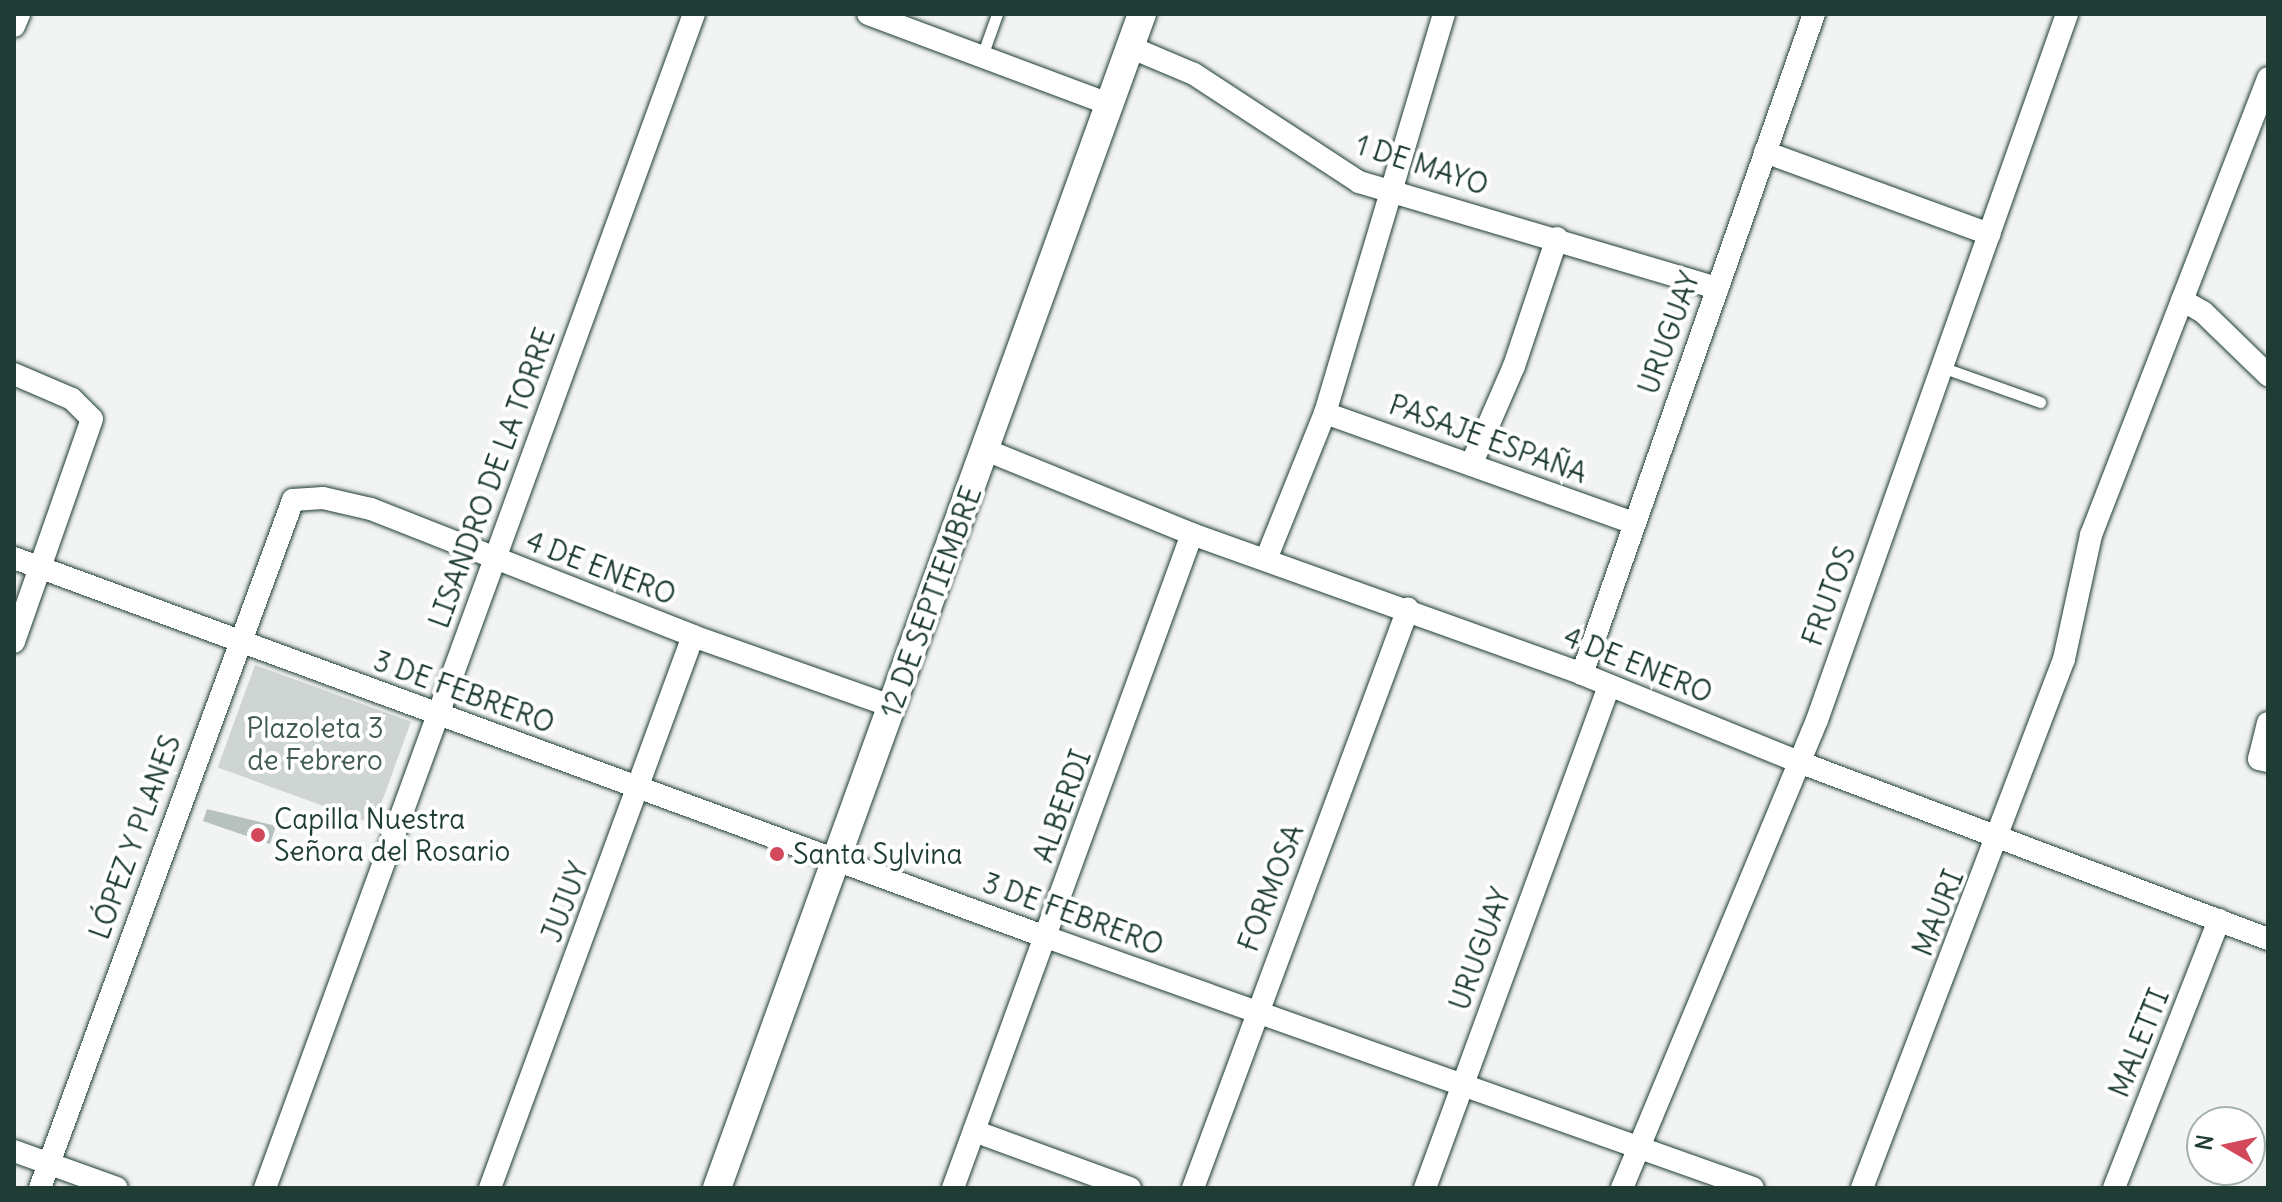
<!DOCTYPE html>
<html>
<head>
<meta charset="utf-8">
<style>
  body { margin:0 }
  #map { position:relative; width:2282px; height:1202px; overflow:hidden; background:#f2f3f3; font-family:Delius,sans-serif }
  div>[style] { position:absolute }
  .green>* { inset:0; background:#ced5d3; transform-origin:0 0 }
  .building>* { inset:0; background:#b7c1bd }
  .roads { filter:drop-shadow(0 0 2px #1f3d34) drop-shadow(0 0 2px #1f3d34) }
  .service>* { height:11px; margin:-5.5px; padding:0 5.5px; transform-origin:5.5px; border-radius:5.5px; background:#fff }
  .minor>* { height:22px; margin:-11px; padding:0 11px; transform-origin:11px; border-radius:11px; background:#fff }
  .tertiary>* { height:28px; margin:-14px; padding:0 14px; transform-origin:14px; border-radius:14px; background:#fff }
  .dots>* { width:22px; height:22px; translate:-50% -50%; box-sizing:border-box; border:4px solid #fff; border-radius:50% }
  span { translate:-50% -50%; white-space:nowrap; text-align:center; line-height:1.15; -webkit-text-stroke:8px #fff; paint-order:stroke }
  .street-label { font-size:28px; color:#1f3d34 }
  .park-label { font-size:28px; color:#425b54 }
  .poi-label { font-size:28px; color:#1f3d34 }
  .left { translate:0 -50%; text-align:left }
  .frame { position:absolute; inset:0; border:16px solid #1f3d34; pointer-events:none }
  .north { position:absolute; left:2186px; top:1106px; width:80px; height:80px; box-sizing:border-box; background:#fff; border:2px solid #a5b1ae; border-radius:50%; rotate:279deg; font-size:22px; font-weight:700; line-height:32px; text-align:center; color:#1f3d34 }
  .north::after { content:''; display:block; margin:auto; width:28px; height:36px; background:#d1495b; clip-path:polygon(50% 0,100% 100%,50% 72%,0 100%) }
</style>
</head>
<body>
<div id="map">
  <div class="green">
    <div style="left:255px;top:665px;width:166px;height:109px;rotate:20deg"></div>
  </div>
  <div class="building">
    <div style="clip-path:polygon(207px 809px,276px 826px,270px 844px,203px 821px)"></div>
  </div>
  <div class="roads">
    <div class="service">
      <div style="left:982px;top:56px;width:45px;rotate:-70.3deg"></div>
      <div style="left:1944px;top:368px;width:102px;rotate:19.5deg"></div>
    </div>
    <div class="minor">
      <div style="left:868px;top:14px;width:257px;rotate:20.5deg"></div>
      <div style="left:14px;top:26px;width:13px;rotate:-67deg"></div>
      <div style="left:1130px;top:47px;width:69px;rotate:22.9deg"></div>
      <div style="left:1194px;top:74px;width:197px;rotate:33.2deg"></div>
      <div style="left:1359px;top:182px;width:374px;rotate:16.5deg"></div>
      <div style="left:1765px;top:152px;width:239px;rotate:20.1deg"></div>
      <div style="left:2182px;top:300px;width:24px;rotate:30deg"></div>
      <div style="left:2203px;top:312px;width:91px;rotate:44.1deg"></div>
      <div style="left:14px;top:374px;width:63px;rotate:23.3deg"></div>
      <div style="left:72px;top:399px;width:28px;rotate:45deg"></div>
      <div style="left:92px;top:419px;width:236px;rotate:109.3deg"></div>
      <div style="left:1325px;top:413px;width:325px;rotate:19.6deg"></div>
      <div style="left:986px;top:450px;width:222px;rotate:22.2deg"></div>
      <div style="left:1192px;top:534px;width:414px;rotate:19.7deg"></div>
      <div style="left:1582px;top:674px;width:234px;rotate:22.1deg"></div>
      <div style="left:1799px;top:762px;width:501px;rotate:20.68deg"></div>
      <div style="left:1471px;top:465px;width:108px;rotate:-66.5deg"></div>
      <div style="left:1514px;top:366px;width:135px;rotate:-71.4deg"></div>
      <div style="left:1267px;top:557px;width:155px;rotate:-68.1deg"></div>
      <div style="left:1325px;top:413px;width:416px;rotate:-73.4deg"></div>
      <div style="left:14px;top:558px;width:1099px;rotate:20.17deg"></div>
      <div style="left:1046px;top:937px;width:750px;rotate:19.55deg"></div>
      <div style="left:1582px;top:674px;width:700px;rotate:-70.63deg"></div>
      <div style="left:2268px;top:723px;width:37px;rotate:104deg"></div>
      <div style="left:2259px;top:759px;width:9px;rotate:13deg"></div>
      <div style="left:974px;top:1131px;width:166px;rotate:20.1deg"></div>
      <div style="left:14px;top:1151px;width:109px;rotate:19.8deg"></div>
      <div style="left:40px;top:1188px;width:733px;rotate:-69.81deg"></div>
      <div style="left:293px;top:500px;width:30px;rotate:-4deg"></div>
      <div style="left:323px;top:498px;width:49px;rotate:12.9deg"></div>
      <div style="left:371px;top:509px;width:346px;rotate:21.5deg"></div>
      <div style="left:693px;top:636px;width:212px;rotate:19.5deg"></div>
      <div style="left:265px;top:1188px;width:1250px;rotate:-69.93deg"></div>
      <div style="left:490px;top:1188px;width:588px;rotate:-69.81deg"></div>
      <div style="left:953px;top:1188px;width:696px;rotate:-69.93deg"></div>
      <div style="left:1193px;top:1188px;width:618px;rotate:-69.63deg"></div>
      <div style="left:1425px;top:1188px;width:535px;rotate:-69.87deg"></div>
      <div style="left:1622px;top:1188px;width:507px;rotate:-67.38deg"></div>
      <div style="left:1817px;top:720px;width:749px;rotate:-70.5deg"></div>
      <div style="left:1862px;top:1188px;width:566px;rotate:-69.1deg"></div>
      <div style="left:2064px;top:659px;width:127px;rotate:-77.7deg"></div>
      <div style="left:2091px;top:535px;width:490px;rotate:-68.8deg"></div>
      <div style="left:2114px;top:1188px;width:288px;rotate:-68.6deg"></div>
    </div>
    <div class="tertiary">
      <div style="left:717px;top:1188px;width:1249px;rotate:-70.1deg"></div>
    </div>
  </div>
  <div class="dots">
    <div style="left:258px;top:835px;background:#d1495b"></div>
    <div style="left:777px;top:854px;background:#d1495b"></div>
  </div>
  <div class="street-label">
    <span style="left:1422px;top:165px;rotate:18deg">1 DE MAYO</span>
    <span style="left:1669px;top:333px;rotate:-70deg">URUGUAY</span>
    <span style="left:1488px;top:439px;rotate:20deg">PASAJE ESPAÑA</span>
    <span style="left:492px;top:478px;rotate:-70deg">LISANDRO DE LA TORRE</span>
    <span style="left:601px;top:568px;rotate:21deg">4 DE ENERO</span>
    <span style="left:1829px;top:596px;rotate:-70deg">FRUTOS</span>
    <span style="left:931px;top:602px;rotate:-70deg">12 DE SEPTIEMBRE</span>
    <span style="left:1638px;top:665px;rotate:22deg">4 DE ENERO</span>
    <span style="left:464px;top:692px;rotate:20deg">3 DE FEBRERO</span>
    <span style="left:1062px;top:806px;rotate:-70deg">ALBERDI</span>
    <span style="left:135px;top:837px;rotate:-70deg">LÓPEZ Y PLANES</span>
    <span style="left:1271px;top:888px;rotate:-69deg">FORMOSA</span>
    <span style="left:565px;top:902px;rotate:-69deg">JUJUY</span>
    <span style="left:1938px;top:913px;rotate:-68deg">MAURI</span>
    <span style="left:1073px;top:914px;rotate:20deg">3 DE FEBRERO</span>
    <span style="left:1480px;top:949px;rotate:-70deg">URUGUAY</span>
    <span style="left:2139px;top:1043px;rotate:-68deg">MALETTI</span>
  </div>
  <div class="park-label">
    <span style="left:315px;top:744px">Plazoleta 3<br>de Febrero</span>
  </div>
  <div class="poi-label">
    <span class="left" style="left:274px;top:835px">Capilla Nuestra<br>Señora del Rosario</span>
    <span class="left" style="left:793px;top:854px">Santa Sylvina</span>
  </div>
  <div class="frame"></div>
  <div class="north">N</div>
</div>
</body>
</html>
